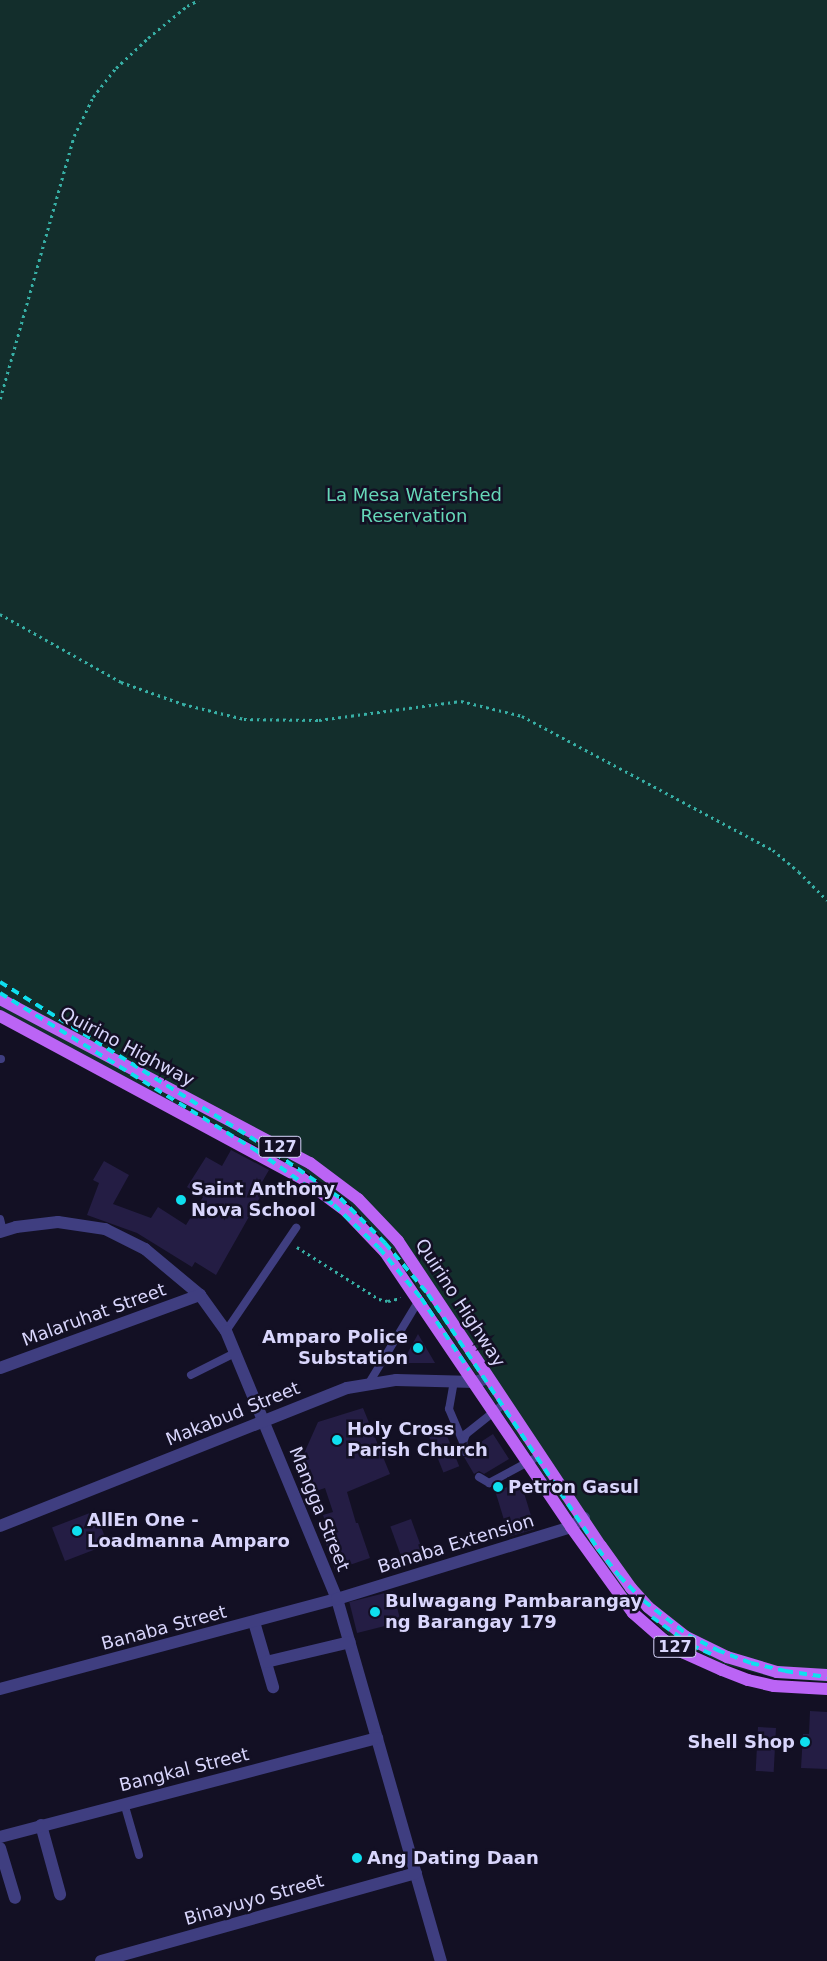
<!DOCTYPE html>
<html>
<head>
<meta charset="utf-8">
<style>
  body { margin:0 }
  #map { position:relative; width:827px; height:1961px; overflow:hidden; background:#131024; font-family:"DejaVu Sans",sans-serif }
  div>[style] { position:absolute }
  .green>* { inset:0; background:#132e2c }
  .building>* { inset:0; background:#241d44; transform-origin:0 0 }
  .path>* { height:2.5px; margin-top:-1.25px; transform-origin:0; background:repeating-linear-gradient(90deg,#37afa5 0 2.5px,transparent 0 6.5px) }
  .service>* { height:8px; margin:-4px; padding:0 4px; transform-origin:4px; border-radius:4px; background:#3f3e80 }
  .minor>* { height:12px; margin:-6px; padding:0 6px; transform-origin:6px; border-radius:6px; background:#3f3e80 }
  .tertiary>* { height:12px; margin:-6px; padding:0 6px; transform-origin:6px; border-radius:6px; background:#3f3e80 }
  .primary>* { height:12px; margin:-6px; padding:0 6px; transform-origin:6px; border-radius:6px; background:#bb64f5 }
  .rail>* { height:4px; margin-top:-2px; transform-origin:0; background:repeating-linear-gradient(90deg,#0fdfef 0 8px,transparent 0 14px) }
  .dots>* { width:14px; height:14px; translate:-50% -50%; box-sizing:border-box; border:2px solid #131024; border-radius:50% }
  span { translate:-50% -50%; white-space:nowrap; text-align:center; line-height:1.15; -webkit-text-stroke:5px #131024; paint-order:stroke }
  .shield-label span { padding:1px 4px; background:#131024; border:1px solid; border-radius:4px; -webkit-text-stroke-width:0 }
  .shield-label { font-size:16px; color:#d9d6fc; font-weight:700 }
  .park-label { font-size:18px; color:#66d8b9 }
  .street-label { font-size:18px; color:#d9d6fc }
  .poi-label { font-size:18px; color:#d9d6fc; font-weight:700 }
  .left { translate:0 -50%; text-align:left }
  .right { translate:-100% -50%; text-align:right }
</style>
</head>
<body>
<div id="map">
  <div class="green">
    <div style="clip-path:polygon(0 0,827px 0,827px 1682px,775px 1678px,726px 1665px,690px 1648px,666px 1633px,644px 1612px,619px 1587px,390px 1247px,345px 1198px,306px 1172px,0 1012px)"></div>
  </div>
  <div class="building">
    <div style="clip-path:polygon(231px 1150px,269px 1170px,258px 1189px,263px 1192px,216px 1275px,195px 1262px,192px 1267px,137px 1233px,87px 1215px,99px 1183px,93px 1180px,104px 1161px,129px 1175px,113px 1204px,151px 1218px,158px 1207px,186px 1225px,203px 1197px,187px 1187px,206px 1157px,222px 1166px)"></div>
    <div style="clip-path:polygon(418px 1334px,435px 1363px,402px 1363px)"></div>
    <div style="clip-path:polygon(363px 1408px,390px 1474px,347px 1492px,356px 1523px,358px 1523px,370px 1558px,335px 1570px,323px 1535px,329px 1533px,323px 1515px,333px 1512px,325px 1488px,316px 1491px,302px 1458px,318px 1422px)"></div>
    <div style="left:445px;top:1431px;width:38px;height:17px;rotate:68deg"></div>
    <div style="clip-path:polygon(493px 1434px,509px 1459px,484px 1474px,479px 1471px,474px 1474px,464px 1457px,469px 1456px,470px 1449px)"></div>
    <div style="left:521px;top:1483px;width:48px;height:27px;rotate:73deg"></div>
    <div style="left:95px;top:1511px;width:36px;height:46px;rotate:69deg"></div>
    <div style="left:411px;top:1519px;width:32px;height:22px;rotate:70deg"></div>
    <div style="left:393px;top:1591px;width:32px;height:45px;rotate:76deg"></div>
    <div style="clip-path:polygon(810px 1711px,827px 1712px,827px 1769px,801px 1768px,803px 1734px,809px 1734px)"></div>
    <div style="left:758px;top:1727px;width:18px;height:44px;rotate:3deg"></div>
  </div>
  <div class="path">
    <div style="left:0;top:399px;width:273px;rotate:-74.3deg"></div>
    <div style="left:74px;top:136px;width:43px;rotate:-64deg"></div>
    <div style="left:93px;top:97px;width:37px;rotate:-52deg"></div>
    <div style="left:116px;top:68px;width:44px;rotate:-43.2deg"></div>
    <div style="left:148px;top:38px;width:50px;rotate:-39.4deg"></div>
    <div style="left:187px;top:6px;width:13px;rotate:-27deg"></div>
    <div style="left:0;top:614px;width:139px;rotate:29.3deg"></div>
    <div style="left:121px;top:682px;width:66px;rotate:19.5deg"></div>
    <div style="left:183px;top:704px;width:63px;rotate:13.8deg"></div>
    <div style="left:244px;top:719px;width:75px;rotate:0.8deg"></div>
    <div style="left:319px;top:720px;width:143px;rotate:-7.6deg"></div>
    <div style="left:461px;top:701px;width:63px;rotate:13.8deg"></div>
    <div style="left:522px;top:716px;width:285px;rotate:28.1deg"></div>
    <div style="left:773px;top:850px;width:34px;rotate:40deg"></div>
    <div style="left:799px;top:872px;width:40px;rotate:45deg"></div>
    <div style="left:297px;top:1247px;width:97px;rotate:32.4deg"></div>
    <div style="left:379px;top:1299px;width:9px;rotate:13deg"></div>
    <div style="left:388px;top:1301px;width:13px;rotate:-13deg"></div>
  </div>
  <div class="service">
    <div style="left:0;top:1059px;width:1px"></div>
    <div style="left:0;top:1219px;width:12px;rotate:76deg"></div>
    <div style="left:226px;top:1331px;width:125px;rotate:-55.8deg"></div>
    <div style="left:191px;top:1375px;width:51px;rotate:-26.6deg"></div>
    <div style="left:454px;top:1381px;width:28px;rotate:100deg"></div>
    <div style="left:449px;top:1409px;width:36px;rotate:67deg"></div>
    <div style="left:369px;top:1383px;width:97px;rotate:-58.9deg"></div>
    <div style="left:465px;top:1452px;width:10px;rotate:-101deg"></div>
    <div style="left:463px;top:1442px;width:9px;rotate:-69deg"></div>
    <div style="left:466px;top:1434px;width:50px;rotate:-38.5deg"></div>
    <div style="left:479px;top:1477px;width:12px;rotate:31deg"></div>
    <div style="left:489px;top:1483px;width:59px;rotate:-28.3deg"></div>
    <div style="left:124px;top:1803px;width:54px;rotate:73.9deg"></div>
  </div>
  <div class="minor">
    <div style="left:0;top:1232px;width:17px;rotate:-17deg"></div>
    <div style="left:16px;top:1227px;width:42px;rotate:-6.8deg"></div>
    <div style="left:58px;top:1222px;width:48px;rotate:8.5deg"></div>
    <div style="left:105px;top:1229px;width:45px;rotate:26.6deg"></div>
    <div style="left:145px;top:1249px;width:72px;rotate:39.9deg"></div>
    <div style="left:200px;top:1295px;width:44px;rotate:54.2deg"></div>
    <div style="left:226px;top:1331px;width:290px;rotate:67.5deg"></div>
    <div style="left:337px;top:1599px;width:377px;rotate:74deg"></div>
    <div style="left:0;top:1368px;width:213px;rotate:-20.1deg"></div>
    <div style="left:254px;top:1622px;width:68px;rotate:73.7deg"></div>
    <div style="left:266px;top:1662px;width:86px;rotate:-13.4deg"></div>
    <div style="left:0;top:1689px;width:349px;rotate:-15deg"></div>
    <div style="left:337px;top:1599px;width:245px;rotate:-17.1deg"></div>
    <div style="left:571px;top:1527px;width:16px;rotate:-35deg"></div>
    <div style="left:41px;top:1825px;width:72px;rotate:74.6deg"></div>
    <div style="left:0;top:1837px;width:390px;rotate:-14.7deg"></div>
    <div style="left:0;top:1848px;width:52px;rotate:73.3deg"></div>
    <div style="left:101px;top:1961px;width:327px;rotate:-15.6deg"></div>
  </div>
  <div class="tertiary">
    <div style="left:0;top:1526px;width:373px;rotate:-21.7deg"></div>
    <div style="left:347px;top:1388px;width:50px;rotate:-9.3deg"></div>
    <div style="left:396px;top:1380px;width:79px;rotate:1.5deg"></div>
    <div style="left:475px;top:1382px;width:14px;rotate:-17deg"></div>
  </div>
  <div class="primary">
    <div style="left:0;top:999px;width:351px;rotate:27.9deg"></div>
    <div style="left:310px;top:1163px;width:60px;rotate:36.9deg"></div>
    <div style="left:358px;top:1199px;width:58px;rotate:46.4deg"></div>
    <div style="left:398px;top:1241px;width:366px;rotate:56.4deg"></div>
    <div style="left:601px;top:1546px;width:52px;rotate:54.5deg"></div>
    <div style="left:631px;top:1588px;width:25px;rotate:48deg"></div>
    <div style="left:648px;top:1607px;width:48px;rotate:38.3deg"></div>
    <div style="left:686px;top:1637px;width:46px;rotate:26deg"></div>
    <div style="left:727px;top:1657px;width:52px;rotate:16.7deg"></div>
    <div style="left:777px;top:1672px;width:50px;rotate:3.4deg"></div>
    <div style="left:0;top:1016px;width:344px;rotate:28.3deg"></div>
    <div style="left:303px;top:1179px;width:54px;rotate:36.7deg"></div>
    <div style="left:346px;top:1211px;width:57px;rotate:46.4deg"></div>
    <div style="left:385px;top:1252px;width:332px;rotate:55.9deg"></div>
    <div style="left:571px;top:1527px;width:106px;rotate:54.2deg"></div>
    <div style="left:633px;top:1613px;width:41px;rotate:41.1deg"></div>
    <div style="left:664px;top:1640px;width:22px;rotate:34deg"></div>
    <div style="left:682px;top:1652px;width:44px;rotate:24.2deg"></div>
    <div style="left:722px;top:1670px;width:28px;rotate:21deg"></div>
    <div style="left:748px;top:1680px;width:27px;rotate:13deg"></div>
    <div style="left:774px;top:1686px;width:53px;rotate:3.2deg"></div>
  </div>
  <div class="rail">
    <div style="left:0;top:982px;width:309px;rotate:31.8deg"></div>
    <div style="left:263px;top:1145px;width:93px;rotate:34.5deg"></div>
    <div style="left:340px;top:1198px;width:64px;rotate:45deg"></div>
    <div style="left:385px;top:1243px;width:67px;rotate:49.9deg"></div>
    <div style="left:428px;top:1294px;width:306px;rotate:56.3deg"></div>
    <div style="left:598px;top:1549px;width:34px;rotate:52deg"></div>
    <div style="left:619px;top:1576px;width:35px;rotate:45deg"></div>
    <div style="left:644px;top:1601px;width:56px;rotate:37.7deg"></div>
    <div style="left:688px;top:1635px;width:33px;rotate:27deg"></div>
    <div style="left:717px;top:1650px;width:36px;rotate:21deg"></div>
    <div style="left:751px;top:1663px;width:35px;rotate:13deg"></div>
    <div style="left:785px;top:1671px;width:42px;rotate:8.1deg"></div>
    <div style="left:0;top:993px;width:302px;rotate:31.6deg"></div>
    <div style="left:257px;top:1151px;width:94px;rotate:35deg"></div>
    <div style="left:334px;top:1205px;width:62px;rotate:43.7deg"></div>
    <div style="left:379px;top:1248px;width:65px;rotate:50deg"></div>
    <div style="left:421px;top:1298px;width:87px;rotate:56.3deg"></div>
    <div style="left:652px;top:1617px;width:48px;rotate:35.7deg"></div>
    <div style="left:691px;top:1645px;width:24px;rotate:24deg"></div>
  </div>
  <div class="dots">
    <div style="left:181px;top:1200px;background:#0fdfef"></div>
    <div style="left:418px;top:1348px;background:#0fdfef"></div>
    <div style="left:337px;top:1440px;background:#0fdfef"></div>
    <div style="left:498px;top:1487px;background:#0fdfef"></div>
    <div style="left:77px;top:1531px;background:#0fdfef"></div>
    <div style="left:375px;top:1612px;background:#0fdfef"></div>
    <div style="left:805px;top:1742px;background:#0fdfef"></div>
    <div style="left:357px;top:1858px;background:#0fdfef"></div>
  </div>
  <div class="shield-label">
    <span style="left:280px;top:1147px">127</span>
    <span style="left:675px;top:1647px">127</span>
  </div>
  <div class="park-label">
    <span style="left:414px;top:506px">La Mesa Watershed<br>Reservation</span>
  </div>
  <div class="street-label">
    <span style="left:127px;top:1047px;rotate:28deg">Quirino Highway</span>
    <span style="left:460px;top:1303px;rotate:57deg">Quirino Highway</span>
    <span style="left:94px;top:1315px;rotate:-20deg">Malaruhat Street</span>
    <span style="left:233px;top:1414px;rotate:-22deg">Makabud Street</span>
    <span style="left:319px;top:1509px;rotate:68deg">Mangga Street</span>
    <span style="left:456px;top:1544px;rotate:-17deg">Banaba Extension</span>
    <span style="left:164px;top:1628px;rotate:-15deg">Banaba Street</span>
    <span style="left:184px;top:1770px;rotate:-14deg">Bangkal Street</span>
    <span style="left:254px;top:1900px;rotate:-16deg">Binayuyo Street</span>
  </div>
  <div class="poi-label">
    <span class="left" style="left:191px;top:1200px">Saint Anthony<br>Nova School</span>
    <span class="right" style="left:408px;top:1348px">Amparo Police<br>Substation</span>
    <span class="left" style="left:347px;top:1440px">Holy Cross<br>Parish Church</span>
    <span class="left" style="left:508px;top:1487px">Petron Gasul</span>
    <span class="left" style="left:87px;top:1531px">AllEn One -<br>Loadmanna Amparo</span>
    <span class="left" style="left:385px;top:1612px">Bulwagang Pambarangay<br>ng Barangay 179</span>
    <span class="right" style="left:795px;top:1742px">Shell Shop</span>
    <span class="left" style="left:367px;top:1858px">Ang Dating Daan</span>
  </div>
</div>
</body>
</html>
